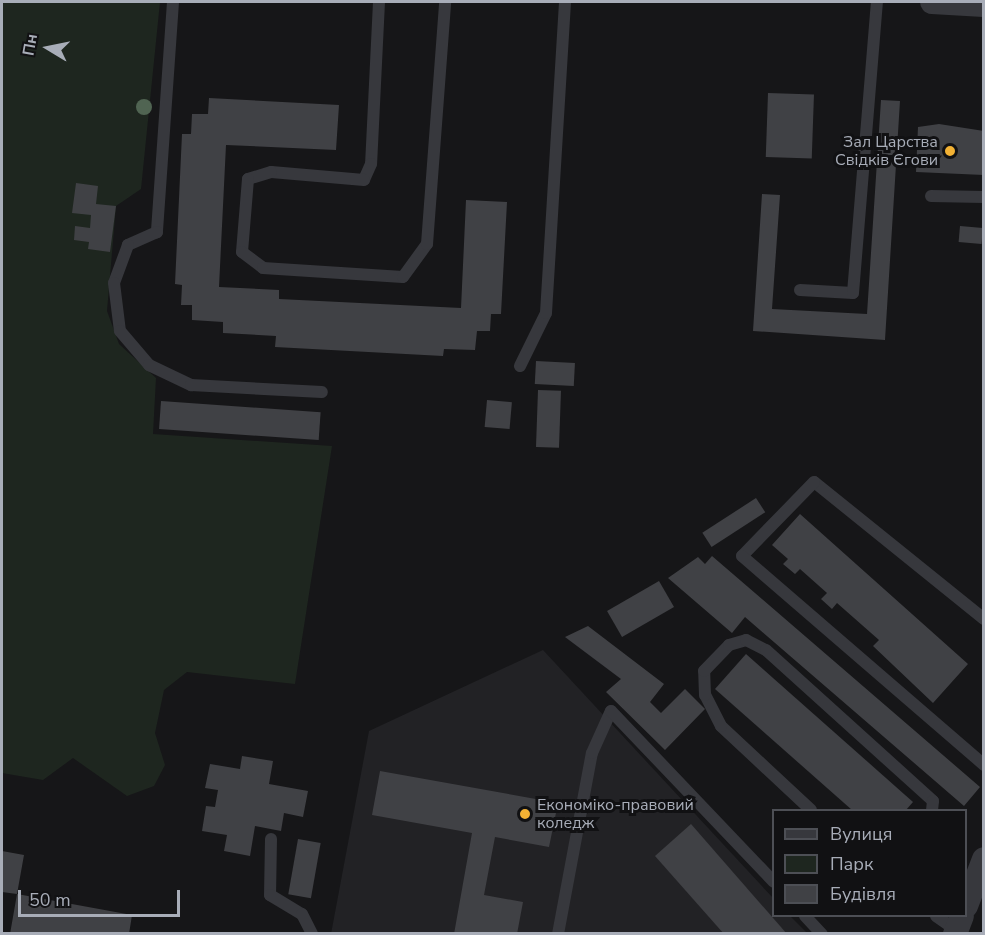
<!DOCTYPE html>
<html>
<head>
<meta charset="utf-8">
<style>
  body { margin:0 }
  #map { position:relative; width:985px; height:935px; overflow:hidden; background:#161618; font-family:"Nunito Sans",sans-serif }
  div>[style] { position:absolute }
  .built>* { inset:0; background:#222225 }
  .green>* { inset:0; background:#1e261f }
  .building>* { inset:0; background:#404145; transform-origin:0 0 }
  .service>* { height:12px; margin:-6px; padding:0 6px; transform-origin:6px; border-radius:6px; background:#37383d }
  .minor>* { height:24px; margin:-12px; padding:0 12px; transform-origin:12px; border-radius:12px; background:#37383d }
  .trees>* { width:16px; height:16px; margin:-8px; border-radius:50%; background:#506452 }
  .dots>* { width:16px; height:16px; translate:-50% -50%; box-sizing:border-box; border:3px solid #111113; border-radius:50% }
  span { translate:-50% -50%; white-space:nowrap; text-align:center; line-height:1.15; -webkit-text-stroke:6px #111113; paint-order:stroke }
  .poi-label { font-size:16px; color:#a8adb8 }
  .right { translate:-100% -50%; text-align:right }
  .left { translate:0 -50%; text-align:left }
  .frame { position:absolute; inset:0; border:3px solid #a8adb8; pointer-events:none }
  .legend { position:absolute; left:772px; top:809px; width:195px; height:108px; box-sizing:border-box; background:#111113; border:2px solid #4d4f55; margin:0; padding:8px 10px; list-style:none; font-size:18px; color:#a8adb8 }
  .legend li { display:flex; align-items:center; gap:12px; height:30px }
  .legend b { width:30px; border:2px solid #4d4f55 }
  .north { position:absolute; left:18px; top:18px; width:60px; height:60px; -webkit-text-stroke:4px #111113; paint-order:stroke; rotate:280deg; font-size:16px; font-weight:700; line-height:24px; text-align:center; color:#a8adb8 }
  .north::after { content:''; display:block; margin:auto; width:21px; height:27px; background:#a8adb8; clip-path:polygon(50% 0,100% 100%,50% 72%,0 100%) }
  .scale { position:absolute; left:18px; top:890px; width:162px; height:27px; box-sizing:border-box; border:3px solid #a8adb8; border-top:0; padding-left:8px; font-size:18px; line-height:21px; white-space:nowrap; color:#a8adb8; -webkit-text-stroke:4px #111113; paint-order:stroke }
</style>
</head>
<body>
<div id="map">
  <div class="built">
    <div style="clip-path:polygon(543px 650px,773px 898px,774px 916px,790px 916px,807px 933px,331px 934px,369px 731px)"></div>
  </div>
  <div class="green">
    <div style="clip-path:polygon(2px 2px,160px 2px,141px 189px,116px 206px,107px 311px,119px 344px,156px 378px,153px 434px,332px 446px,295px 684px,187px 672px,164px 690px,155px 733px,165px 765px,154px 786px,127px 796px,73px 758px,43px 780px,2px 773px)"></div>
  </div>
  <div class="building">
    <div style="left:768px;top:93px;width:46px;height:64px;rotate:2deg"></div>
    <div style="clip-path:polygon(209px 98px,339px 105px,336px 150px,226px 145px,219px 287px,279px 290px,279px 299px,461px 308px,466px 200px,507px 202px,501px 314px,491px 314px,490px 331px,477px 331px,475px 350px,444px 349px,443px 356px,275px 347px,276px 336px,223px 333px,223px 322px,192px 320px,192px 305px,181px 305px,182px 285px,175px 284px,182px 134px,191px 134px,192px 114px,208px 114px)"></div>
    <div style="clip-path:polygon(881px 100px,900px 101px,885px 340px,753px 331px,762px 194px,780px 195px,772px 309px,867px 314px)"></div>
    <div style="clip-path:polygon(939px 124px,984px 131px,984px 175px,916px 172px,918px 127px)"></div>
    <div style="clip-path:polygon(76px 183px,98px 186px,96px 204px,116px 206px,110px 252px,88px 249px,89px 242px,74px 240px,75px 226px,90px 228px,91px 215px,72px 213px)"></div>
    <div style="left:960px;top:226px;width:23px;height:16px;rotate:5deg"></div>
    <div style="left:536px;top:361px;width:39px;height:23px;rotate:3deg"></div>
    <div style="left:538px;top:390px;width:23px;height:57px;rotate:2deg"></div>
    <div style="left:487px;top:400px;width:25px;height:27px;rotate:5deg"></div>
    <div style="left:161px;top:401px;width:160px;height:28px;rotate:4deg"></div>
    <div style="left:756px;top:498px;width:17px;height:64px;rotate:57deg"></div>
    <div style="clip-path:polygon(800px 514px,968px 664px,933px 703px,873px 646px,879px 640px,837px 603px,832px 609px,821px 599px,827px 593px,800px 569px,795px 574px,783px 564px,788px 559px,772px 545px)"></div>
    <div style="clip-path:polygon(712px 556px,980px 787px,964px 806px,745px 617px,732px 633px,668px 578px,698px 557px,705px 564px)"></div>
    <div style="left:659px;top:581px;width:30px;height:60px;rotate:60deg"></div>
    <div style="clip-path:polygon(588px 626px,664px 684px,650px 702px,661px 713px,685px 689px,705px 709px,665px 750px,606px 692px,621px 679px,565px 637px)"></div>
    <div style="clip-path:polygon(746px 654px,913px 802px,906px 810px,852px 810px,715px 689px)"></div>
    <div style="clip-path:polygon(242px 756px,273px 761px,269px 784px,308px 791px,303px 817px,284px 813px,281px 831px,255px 826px,250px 856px,224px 851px,227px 835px,202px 831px,206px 806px,215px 807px,218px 790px,205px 788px,210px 764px,240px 769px)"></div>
    <div style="clip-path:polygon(380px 771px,558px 803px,549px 847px,495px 837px,484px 895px,523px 902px,517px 934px,454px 934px,472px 833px,372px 815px)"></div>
    <div style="clip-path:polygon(691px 824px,787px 934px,724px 934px,655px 856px)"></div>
    <div style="left:298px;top:839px;width:23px;height:56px;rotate:10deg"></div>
    <div style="clip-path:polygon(2px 851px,24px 855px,17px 894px,132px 915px,129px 934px,10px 934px,17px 894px,2px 892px)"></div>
  </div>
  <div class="service">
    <div style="left:173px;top:2px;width:231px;rotate:94deg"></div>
    <div style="left:157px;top:232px;width:32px;rotate:156deg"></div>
    <div style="left:128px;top:245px;width:40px;rotate:110.2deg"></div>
    <div style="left:114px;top:283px;width:48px;rotate:82.9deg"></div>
    <div style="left:120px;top:331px;width:45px;rotate:49.5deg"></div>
    <div style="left:149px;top:365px;width:47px;rotate:25.5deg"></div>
    <div style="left:191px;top:385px;width:131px;rotate:3.1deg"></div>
    <div style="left:379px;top:2px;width:162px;rotate:92.8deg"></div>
    <div style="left:371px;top:164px;width:17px;rotate:114deg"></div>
    <div style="left:364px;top:180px;width:93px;rotate:-175.1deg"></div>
    <div style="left:271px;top:172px;width:24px;rotate:163deg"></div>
    <div style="left:248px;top:179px;width:73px;rotate:94.7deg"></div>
    <div style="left:242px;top:252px;width:26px;rotate:37deg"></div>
    <div style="left:263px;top:268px;width:140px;rotate:3.7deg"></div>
    <div style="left:403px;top:277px;width:41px;rotate:-54deg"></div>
    <div style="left:427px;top:244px;width:243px;rotate:-85.7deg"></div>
    <div style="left:931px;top:196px;width:53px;rotate:1.1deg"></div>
    <div style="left:800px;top:290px;width:53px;rotate:3.2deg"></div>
    <div style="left:853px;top:293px;width:292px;rotate:-85.3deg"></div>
    <div style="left:520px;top:366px;width:59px;rotate:-63.9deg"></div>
    <div style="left:546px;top:313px;width:312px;rotate:-86.5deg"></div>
    <div style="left:984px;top:619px;width:218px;rotate:-141.1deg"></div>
    <div style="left:814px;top:482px;width:103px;rotate:134.2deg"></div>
    <div style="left:742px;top:556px;width:320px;rotate:40.8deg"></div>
    <div style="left:811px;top:810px;width:123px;rotate:-137deg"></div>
    <div style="left:721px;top:726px;width:35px;rotate:-117deg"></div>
    <div style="left:705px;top:695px;width:24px;rotate:-92deg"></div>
    <div style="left:704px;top:671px;width:36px;rotate:-46deg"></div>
    <div style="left:729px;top:645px;width:18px;rotate:-16deg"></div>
    <div style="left:746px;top:640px;width:22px;rotate:27deg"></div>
    <div style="left:766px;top:650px;width:225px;rotate:42.1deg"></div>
    <div style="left:933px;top:801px;width:9px;rotate:96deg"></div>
    <div style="left:271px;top:839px;width:56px;rotate:91deg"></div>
    <div style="left:270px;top:895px;width:37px;rotate:31deg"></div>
    <div style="left:302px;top:914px;width:22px;rotate:63deg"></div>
    <div style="left:805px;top:916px;width:25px;rotate:47deg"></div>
    <div style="left:936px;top:916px;width:24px;rotate:35deg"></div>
    <div style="left:558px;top:934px;width:184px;rotate:-79.4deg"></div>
    <div style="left:592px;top:753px;width:46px;rotate:-65.7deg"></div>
    <div style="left:611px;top:711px;width:236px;rotate:46.4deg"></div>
  </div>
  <div class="minor">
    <div style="left:932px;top:2px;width:52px;rotate:3.3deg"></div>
    <div style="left:966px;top:906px;width:50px;rotate:-69deg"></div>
    <div style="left:955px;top:934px;width:19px;rotate:-69deg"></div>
  </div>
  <div class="trees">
    <div style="left:144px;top:107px"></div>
  </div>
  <div class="dots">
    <div style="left:950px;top:151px;background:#f2b134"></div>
    <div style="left:525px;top:814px;background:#f2b134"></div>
  </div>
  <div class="poi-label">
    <span class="right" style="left:938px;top:151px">Зал Царства<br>Свідків Єгови</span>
    <span class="left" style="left:537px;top:814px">Економіко-правовий<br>коледж</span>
  </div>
  <div class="frame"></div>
  <ul class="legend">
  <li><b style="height:8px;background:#37383d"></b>Вулиця</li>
  <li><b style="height:16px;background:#1e261f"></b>Парк</li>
  <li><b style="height:16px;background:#404145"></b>Будівля</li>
  </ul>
  <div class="north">Пн</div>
  <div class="scale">50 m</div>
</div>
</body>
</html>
